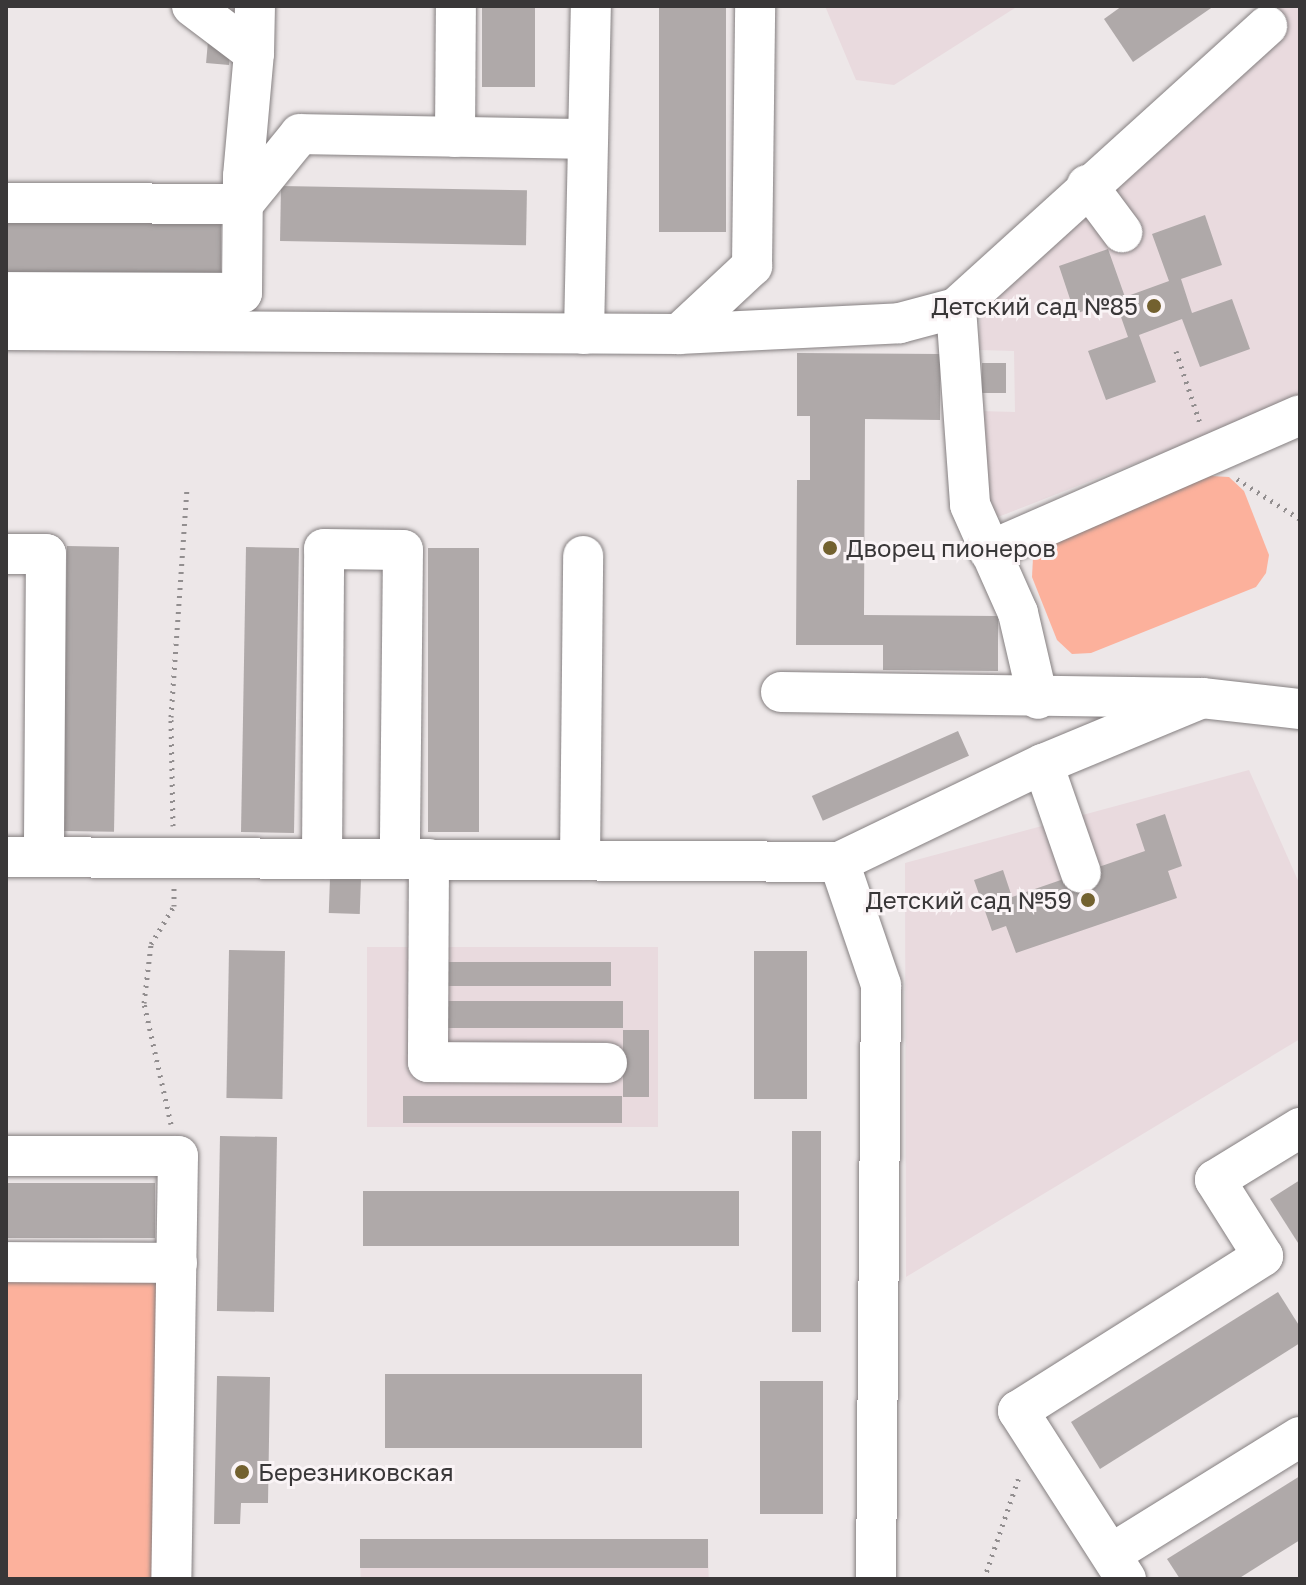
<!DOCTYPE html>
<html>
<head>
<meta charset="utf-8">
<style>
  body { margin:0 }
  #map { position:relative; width:1306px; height:1585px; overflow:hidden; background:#ede7e8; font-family:"Golos Text",sans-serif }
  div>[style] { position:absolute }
  .built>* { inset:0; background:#e9dade; transform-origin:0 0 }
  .green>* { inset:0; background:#fcb19c; transform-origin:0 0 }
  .building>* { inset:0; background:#afa9a9; transform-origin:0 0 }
  .path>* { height:5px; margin-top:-2.5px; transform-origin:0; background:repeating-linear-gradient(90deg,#928e8f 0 2px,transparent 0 8px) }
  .roads { filter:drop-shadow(0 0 2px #858081) drop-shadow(0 0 2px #858081) }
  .minor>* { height:40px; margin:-20px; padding:0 20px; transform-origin:20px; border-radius:20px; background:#fff }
  .dots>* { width:22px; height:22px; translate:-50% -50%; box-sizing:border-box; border:4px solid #faf4f6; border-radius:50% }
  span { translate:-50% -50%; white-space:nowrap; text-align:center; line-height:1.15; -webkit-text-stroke:6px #faf4f6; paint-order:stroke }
  .poi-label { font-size:24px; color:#393738 }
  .right { translate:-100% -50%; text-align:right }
  .left { translate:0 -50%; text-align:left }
  .frame { position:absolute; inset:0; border:8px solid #393738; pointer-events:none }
</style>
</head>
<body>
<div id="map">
  <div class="built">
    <div style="clip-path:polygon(825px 6px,1018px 6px,894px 85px,856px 80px)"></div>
    <div style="clip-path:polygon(1263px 6px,1300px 6px,1300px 399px,998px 517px,980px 508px,979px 411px,1015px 412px,1014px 351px,979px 350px,981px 300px,1271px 49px)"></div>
    <div style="clip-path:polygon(1249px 770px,1300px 885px,1300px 1039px,906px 1277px,905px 863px)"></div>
    <div style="left:367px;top:947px;width:291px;height:180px"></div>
    <div style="left:708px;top:1539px;width:40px;height:348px;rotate:89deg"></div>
  </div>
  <div class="green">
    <div style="clip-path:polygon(1211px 476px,1229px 477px,1244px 491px,1269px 555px,1266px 573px,1256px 587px,1091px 653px,1072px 654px,1057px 640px,1032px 577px,1033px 558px,1046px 543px)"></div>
    <div style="left:6px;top:1278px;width:150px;height:301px"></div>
  </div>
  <div class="building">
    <div style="left:482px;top:6px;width:53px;height:81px"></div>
    <div style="left:659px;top:6px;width:67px;height:226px"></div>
    <div style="clip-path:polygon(1122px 6px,1214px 6px,1133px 62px,1104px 19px)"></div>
    <div style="left:208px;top:41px;width:23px;height:22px;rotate:5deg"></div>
    <div style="left:281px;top:186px;width:246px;height:55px;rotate:1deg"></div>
    <div style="clip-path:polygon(1205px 215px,1222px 265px,1181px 279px,1192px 313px,1232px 299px,1250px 349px,1200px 367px,1182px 319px,1139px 335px,1156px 382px,1106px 400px,1088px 351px,1128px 337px,1115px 300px,1075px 314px,1059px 266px,1108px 249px,1125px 297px,1169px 281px,1152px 234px)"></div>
    <div style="left:6px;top:220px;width:215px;height:56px"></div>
    <div style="clip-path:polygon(797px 353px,940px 354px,940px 420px,865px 419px,864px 615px,998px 616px,998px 671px,883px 670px,883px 645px,796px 645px,797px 480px,810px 480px,810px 416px,797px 416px)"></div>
    <div style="left:982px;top:363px;width:24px;height:30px"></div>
    <div style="left:67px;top:546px;width:52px;height:285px;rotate:1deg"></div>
    <div style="left:246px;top:547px;width:53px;height:285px;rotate:1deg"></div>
    <div style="left:428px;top:548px;width:51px;height:284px"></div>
    <div style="left:958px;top:731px;width:27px;height:160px;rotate:66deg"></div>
    <div style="clip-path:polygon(1165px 814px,1182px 866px,1168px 871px,1177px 898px,1016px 953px,1006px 926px,992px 931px,974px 880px,1003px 870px,1012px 897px,1145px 851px,1136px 824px)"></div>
    <div style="left:330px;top:878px;width:31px;height:35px;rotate:2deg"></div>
    <div style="left:229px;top:950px;width:56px;height:148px;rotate:1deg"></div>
    <div style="left:754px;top:951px;width:53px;height:148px"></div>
    <div style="left:439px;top:962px;width:172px;height:24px"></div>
    <div style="left:435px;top:1001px;width:188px;height:27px"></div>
    <div style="left:623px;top:1030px;width:26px;height:67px"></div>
    <div style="left:403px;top:1096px;width:219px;height:27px"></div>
    <div style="left:792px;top:1131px;width:29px;height:201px"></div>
    <div style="left:220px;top:1136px;width:57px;height:175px;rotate:1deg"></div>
    <div style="clip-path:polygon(1300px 1180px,1300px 1246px,1270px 1199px)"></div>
    <div style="left:6px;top:1183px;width:149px;height:55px"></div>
    <div style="left:363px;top:1191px;width:376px;height:55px"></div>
    <div style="clip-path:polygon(1278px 1292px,1300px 1327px,1300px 1343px,1100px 1469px,1071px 1422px)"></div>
    <div style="left:642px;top:1374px;width:74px;height:257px;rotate:90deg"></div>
    <div style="clip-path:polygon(217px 1376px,270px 1377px,268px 1503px,241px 1503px,240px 1524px,214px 1524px)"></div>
    <div style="left:760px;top:1381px;width:63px;height:133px"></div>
    <div style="clip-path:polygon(1300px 1476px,1300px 1540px,1238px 1579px,1180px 1579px,1167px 1559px)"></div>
    <div style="left:708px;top:1539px;width:29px;height:348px;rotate:90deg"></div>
  </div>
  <div class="path">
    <div style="left:1176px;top:351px;width:76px;rotate:71.6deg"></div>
    <div style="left:1237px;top:479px;width:75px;rotate:32.4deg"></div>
    <div style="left:173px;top:826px;width:109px;rotate:-91.1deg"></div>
    <div style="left:171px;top:717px;width:230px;rotate:-86deg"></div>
    <div style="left:171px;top:1124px;width:124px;rotate:-102.6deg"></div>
    <div style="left:144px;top:1003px;width:59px;rotate:-83.2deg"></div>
    <div style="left:151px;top:944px;width:44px;rotate:-58.8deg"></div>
    <div style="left:174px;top:906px;width:18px;rotate:-90deg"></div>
    <div style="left:984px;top:1579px;width:111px;rotate:-71.1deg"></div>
  </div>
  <div class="roads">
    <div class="minor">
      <div style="left:192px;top:6px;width:78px;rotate:37.2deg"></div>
      <div style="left:254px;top:53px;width:47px;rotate:-88.8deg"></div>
      <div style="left:455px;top:137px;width:131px;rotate:-89.6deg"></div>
      <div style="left:1087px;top:185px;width:59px;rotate:53.3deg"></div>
      <div style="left:6px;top:203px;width:237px;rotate:0.2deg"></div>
      <div style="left:243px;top:204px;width:90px;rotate:-50.8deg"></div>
      <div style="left:300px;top:134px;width:288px;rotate:1deg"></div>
      <div style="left:6px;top:292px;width:236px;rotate:0.2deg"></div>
      <div style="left:242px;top:293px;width:117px;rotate:-89.5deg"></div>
      <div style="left:243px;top:176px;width:123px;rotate:-84.9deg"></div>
      <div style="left:956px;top:308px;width:197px;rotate:85.9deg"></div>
      <div style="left:970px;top:505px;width:118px;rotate:66deg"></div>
      <div style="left:1018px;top:613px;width:88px;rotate:76.9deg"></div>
      <div style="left:6px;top:330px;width:673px;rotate:0.34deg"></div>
      <div style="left:679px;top:334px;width:221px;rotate:-2.8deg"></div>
      <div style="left:900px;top:323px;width:58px;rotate:-15deg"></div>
      <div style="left:956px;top:308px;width:420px;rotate:-42.2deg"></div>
      <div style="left:584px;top:334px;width:328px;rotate:-88.8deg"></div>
      <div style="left:679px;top:334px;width:100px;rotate:-43deg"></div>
      <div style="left:752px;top:266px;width:260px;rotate:-89.3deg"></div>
      <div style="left:989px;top:551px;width:339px;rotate:-23.6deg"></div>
      <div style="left:6px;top:554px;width:40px"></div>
      <div style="left:46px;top:554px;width:303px;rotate:90.4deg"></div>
      <div style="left:781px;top:692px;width:421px;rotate:0.8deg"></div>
      <div style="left:1202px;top:698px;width:99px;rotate:6.4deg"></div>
      <div style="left:1043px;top:764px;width:115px;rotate:70.8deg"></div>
      <div style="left:6px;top:857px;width:833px;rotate:0.34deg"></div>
      <div style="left:839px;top:862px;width:226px;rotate:-25.7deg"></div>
      <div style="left:1043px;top:764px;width:172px;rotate:-22.5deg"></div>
      <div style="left:322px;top:859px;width:310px;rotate:-89.6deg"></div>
      <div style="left:324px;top:549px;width:79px;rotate:0.7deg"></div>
      <div style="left:403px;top:550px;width:309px;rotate:90.6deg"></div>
      <div style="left:429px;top:859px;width:203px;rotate:90.3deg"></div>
      <div style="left:428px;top:1062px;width:179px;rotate:0.3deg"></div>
      <div style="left:580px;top:860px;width:304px;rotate:-89.4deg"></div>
      <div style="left:839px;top:862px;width:130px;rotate:71.1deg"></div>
      <div style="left:881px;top:985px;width:594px;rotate:90.48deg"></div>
      <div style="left:6px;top:1156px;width:172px"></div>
      <div style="left:178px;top:1156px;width:423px;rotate:90.9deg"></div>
      <div style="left:6px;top:1262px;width:171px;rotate:0.3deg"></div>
      <div style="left:1111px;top:1554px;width:222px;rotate:-31.8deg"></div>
      <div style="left:1126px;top:1579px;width:200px;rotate:-122.7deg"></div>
      <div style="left:1018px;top:1411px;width:290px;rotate:-32.3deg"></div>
      <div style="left:1263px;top:1256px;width:90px;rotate:-122.3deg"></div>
      <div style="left:1215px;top:1180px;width:100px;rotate:-31.5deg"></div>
    </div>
  </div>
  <div class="dots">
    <div style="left:1154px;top:306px;background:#73612f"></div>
    <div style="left:830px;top:548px;background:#73612f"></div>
    <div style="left:1088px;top:900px;background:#73612f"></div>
    <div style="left:242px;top:1472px;background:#73612f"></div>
  </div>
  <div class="poi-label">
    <span class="right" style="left:1138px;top:306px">Детский сад №85</span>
    <span class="left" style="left:846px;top:548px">Дворец пионеров</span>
    <span class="right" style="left:1072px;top:900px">Детский сад №59</span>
    <span class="left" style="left:258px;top:1472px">Березниковская</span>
  </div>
  <div class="frame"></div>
</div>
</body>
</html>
